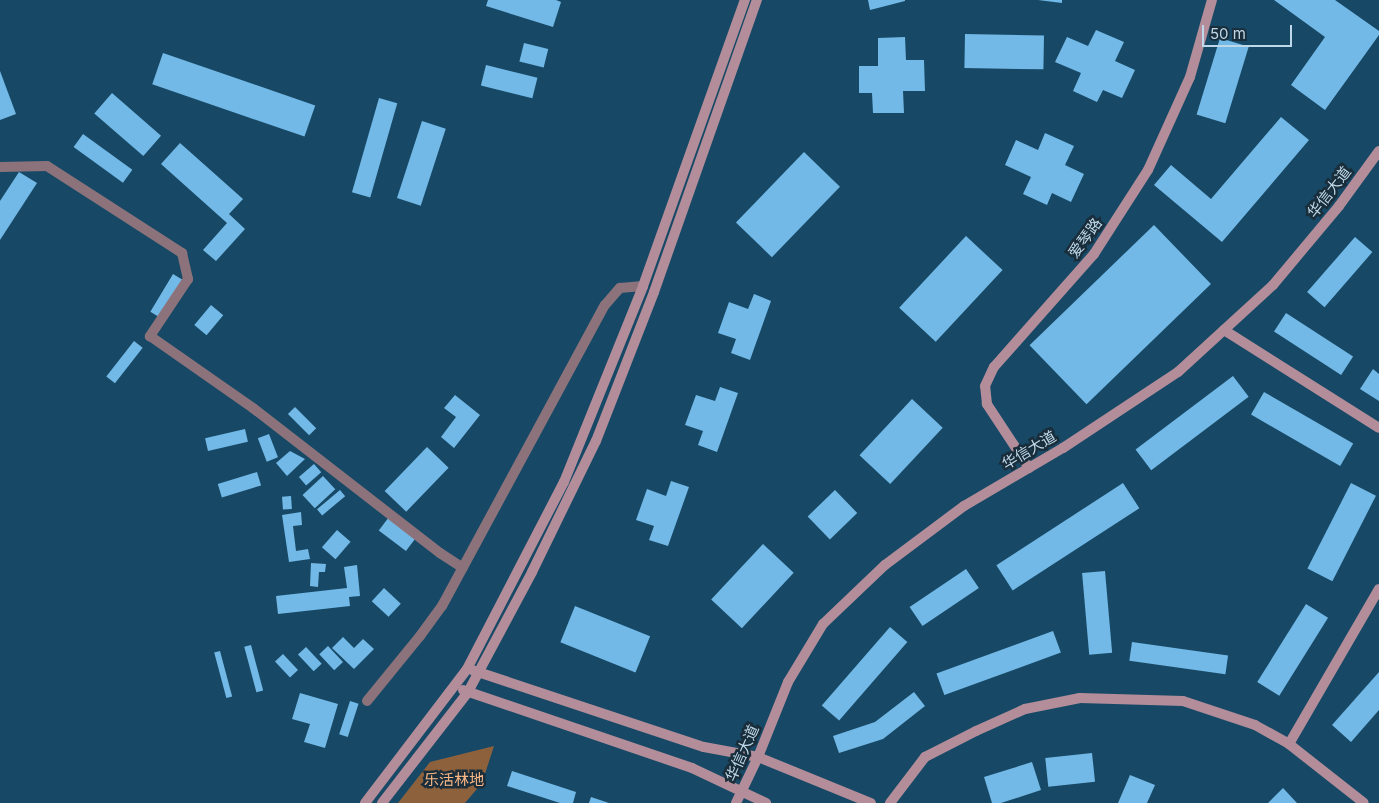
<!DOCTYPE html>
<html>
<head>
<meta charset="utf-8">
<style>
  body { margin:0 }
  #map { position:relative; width:1379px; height:803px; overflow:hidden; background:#174966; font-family:Inter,"Noto Sans SC",sans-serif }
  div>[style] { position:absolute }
  .green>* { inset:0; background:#8e613d }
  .building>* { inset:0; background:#73b9e7; transform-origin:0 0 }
  .street>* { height:10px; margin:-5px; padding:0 5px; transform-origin:5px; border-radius:5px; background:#8c737b }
  .secondary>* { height:10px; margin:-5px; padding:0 5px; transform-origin:5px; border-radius:5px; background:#b38d99 }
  span { translate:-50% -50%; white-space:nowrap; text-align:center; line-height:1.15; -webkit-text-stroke:5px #192d3b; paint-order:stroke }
  .street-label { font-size:15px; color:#bfd8e9 }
  .park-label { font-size:15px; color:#fab886 }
  .scale { position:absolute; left:1202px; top:25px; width:90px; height:22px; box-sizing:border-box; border:2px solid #bfd8e9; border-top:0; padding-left:6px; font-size:15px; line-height:18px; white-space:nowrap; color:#bfd8e9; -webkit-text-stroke:4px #192d3b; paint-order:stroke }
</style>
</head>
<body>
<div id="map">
  <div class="green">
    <div style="clip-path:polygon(494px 746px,482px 783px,465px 803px,398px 803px,430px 762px)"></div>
  </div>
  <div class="building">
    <div style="clip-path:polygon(488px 0,556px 0,561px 2px,553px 27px,486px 6px)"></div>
    <div style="clip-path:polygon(868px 0,905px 0,905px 1px,870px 10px)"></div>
    <div style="clip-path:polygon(1038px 0,1062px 0,1062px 3px)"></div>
    <div style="clip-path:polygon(1274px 0,1335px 0,1379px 31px,1379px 35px,1325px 110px,1291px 85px,1325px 37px)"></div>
    <div style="clip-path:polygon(1096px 30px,1124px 42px,1115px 61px,1135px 70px,1122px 98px,1103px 90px,1097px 102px,1073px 91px,1081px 73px,1055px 62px,1067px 37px,1088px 46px)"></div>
    <div style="left:965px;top:34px;width:79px;height:34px;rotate:1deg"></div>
    <div style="clip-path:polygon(905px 37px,906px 60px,924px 60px,925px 91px,903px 91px,904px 113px,873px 113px,872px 93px,859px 93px,859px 66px,878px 66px,878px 38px)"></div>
    <div style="left:1220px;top:38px;width:30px;height:80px;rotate:17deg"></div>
    <div style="left:524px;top:43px;width:25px;height:19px;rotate:14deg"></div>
    <div style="left:163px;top:53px;width:161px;height:33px;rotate:19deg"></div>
    <div style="left:486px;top:65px;width:53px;height:21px;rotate:14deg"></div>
    <div style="clip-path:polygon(0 71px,16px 114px,0 120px)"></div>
    <div style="left:112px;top:93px;width:65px;height:27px;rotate:41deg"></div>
    <div style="left:379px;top:98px;width:19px;height:98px;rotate:16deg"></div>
    <div style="clip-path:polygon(1281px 117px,1309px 140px,1222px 242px,1154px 185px,1171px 165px,1211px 199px)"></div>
    <div style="left:422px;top:121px;width:25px;height:81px;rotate:18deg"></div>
    <div style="clip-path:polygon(1045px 133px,1074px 146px,1065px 165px,1084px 174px,1071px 202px,1052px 193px,1047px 205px,1023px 194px,1031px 177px,1005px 165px,1016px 140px,1038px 150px)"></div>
    <div style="left:83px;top:134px;width:61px;height:16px;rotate:36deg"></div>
    <div style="clip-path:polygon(180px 143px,243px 199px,229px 214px,245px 229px,216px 261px,203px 250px,227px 223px,161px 164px)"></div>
    <div style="left:804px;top:152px;width:50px;height:98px;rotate:44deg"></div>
    <div style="clip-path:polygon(19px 172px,37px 183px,0 240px,0 201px)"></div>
    <div style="left:1154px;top:225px;width:82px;height:173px;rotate:46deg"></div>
    <div style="left:966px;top:236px;width:50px;height:98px;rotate:43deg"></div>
    <div style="left:1355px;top:237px;width:23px;height:73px;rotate:41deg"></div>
    <div style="left:173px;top:274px;width:12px;height:44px;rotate:31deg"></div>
    <div style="clip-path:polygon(754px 294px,771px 301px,750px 360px,731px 353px,736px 339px,718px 333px,729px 302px,748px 309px)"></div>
    <div style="left:211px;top:305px;width:16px;height:26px;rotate:40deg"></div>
    <div style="left:1286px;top:313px;width:80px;height:22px;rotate:33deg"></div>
    <div style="left:134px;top:341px;width:11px;height:45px;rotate:38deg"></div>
    <div style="clip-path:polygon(1373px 369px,1379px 374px,1379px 401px,1360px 389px)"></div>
    <div style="left:1233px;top:376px;width:26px;height:122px;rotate:53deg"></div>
    <div style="clip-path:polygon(720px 387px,738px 393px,717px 452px,698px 445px,703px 431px,685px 425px,696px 395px,715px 401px)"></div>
    <div style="left:1264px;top:392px;width:103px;height:26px;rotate:30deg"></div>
    <div style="clip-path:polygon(455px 395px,480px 415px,454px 448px,441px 437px,456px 417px,444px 408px)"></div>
    <div style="left:912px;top:399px;width:42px;height:77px;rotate:43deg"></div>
    <div style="left:295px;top:407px;width:30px;height:10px;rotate:45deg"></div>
    <div style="left:245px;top:429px;width:13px;height:41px;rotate:77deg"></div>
    <div style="left:269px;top:434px;width:25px;height:12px;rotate:69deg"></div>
    <div style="left:427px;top:447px;width:30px;height:61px;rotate:44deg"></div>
    <div style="clip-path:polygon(290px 451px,305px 459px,287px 476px,276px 463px)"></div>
    <div style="left:314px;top:464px;width:11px;height:20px;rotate:49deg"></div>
    <div style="left:257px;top:472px;width:14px;height:41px;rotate:73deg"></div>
    <div style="left:323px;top:476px;width:18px;height:28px;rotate:47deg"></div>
    <div style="clip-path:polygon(671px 481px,689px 487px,668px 546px,649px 540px,654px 526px,636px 520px,647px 489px,666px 496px)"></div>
    <div style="left:1123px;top:483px;width:30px;height:151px;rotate:57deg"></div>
    <div style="left:1351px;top:483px;width:28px;height:96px;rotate:27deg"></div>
    <div style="left:340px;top:490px;width:8px;height:30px;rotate:50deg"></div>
    <div style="left:835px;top:490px;width:32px;height:38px;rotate:46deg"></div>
    <div style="left:291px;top:496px;width:13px;height:9px;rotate:86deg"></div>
    <div style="clip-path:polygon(301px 512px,302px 525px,293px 526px,296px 551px,308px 549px,310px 559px,289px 562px,282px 515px)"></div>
    <div style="left:389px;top:517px;width:34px;height:17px;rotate:37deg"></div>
    <div style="left:337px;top:530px;width:18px;height:23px;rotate:41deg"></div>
    <div style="left:763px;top:544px;width:42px;height:76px;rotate:43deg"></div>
    <div style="clip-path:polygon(311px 563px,326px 564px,325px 572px,319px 572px,318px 587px,310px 586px)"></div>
    <div style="clip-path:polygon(357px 565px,360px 596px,349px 597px,350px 606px,278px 614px,276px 596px,347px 588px,344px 567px)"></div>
    <div style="left:966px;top:569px;width:23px;height:68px;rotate:56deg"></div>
    <div style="left:1105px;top:571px;width:82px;height:23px;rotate:85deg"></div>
    <div style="left:384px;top:588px;width:23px;height:18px;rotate:43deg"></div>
    <div style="left:1306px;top:604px;width:26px;height:92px;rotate:32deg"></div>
    <div style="left:575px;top:606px;width:81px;height:39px;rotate:22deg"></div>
    <div style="left:890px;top:627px;width:23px;height:104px;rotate:41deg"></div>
    <div style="left:1053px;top:631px;width:23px;height:124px;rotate:70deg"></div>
    <div style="clip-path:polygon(343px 637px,354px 648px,363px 639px,374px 649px,354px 669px,332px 648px)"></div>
    <div style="left:1132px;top:642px;width:97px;height:19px;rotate:8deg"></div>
    <div style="left:251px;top:645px;width:47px;height:7px;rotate:75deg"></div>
    <div style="left:328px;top:646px;width:22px;height:12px;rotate:47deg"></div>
    <div style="left:306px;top:647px;width:23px;height:11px;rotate:47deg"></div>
    <div style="left:220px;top:651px;width:47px;height:6px;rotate:75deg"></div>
    <div style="left:283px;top:654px;width:22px;height:11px;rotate:47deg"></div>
    <div style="clip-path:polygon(1379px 672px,1379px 710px,1351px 742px,1332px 725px)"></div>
    <div style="clip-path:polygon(914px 692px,925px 706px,883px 739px,839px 753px,833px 736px,875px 722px)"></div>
    <div style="clip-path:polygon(300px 693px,338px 704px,325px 748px,304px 742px,310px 724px,292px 719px)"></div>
    <div style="left:350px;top:701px;width:9px;height:35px;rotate:18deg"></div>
    <div style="left:1092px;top:753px;width:29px;height:47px;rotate:84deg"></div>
    <div style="clip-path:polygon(1032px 762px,1041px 790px,1001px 803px,992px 803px,984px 777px)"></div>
    <div style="clip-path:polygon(512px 771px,576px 792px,573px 803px,560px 803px,507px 786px)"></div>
    <div style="clip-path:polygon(1130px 775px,1155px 785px,1147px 803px,1118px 803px)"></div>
    <div style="clip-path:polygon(1283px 788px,1297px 803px,1268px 803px)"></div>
    <div style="clip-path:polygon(591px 797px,609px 803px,589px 803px)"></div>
  </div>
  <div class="street">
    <div style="left:0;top:167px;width:47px;rotate:-1.2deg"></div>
    <div style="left:47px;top:166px;width:161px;rotate:32.8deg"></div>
    <div style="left:182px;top:253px;width:27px;rotate:77deg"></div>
    <div style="left:188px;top:279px;width:69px;rotate:123.7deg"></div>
    <div style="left:150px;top:336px;width:126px;rotate:35deg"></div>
    <div style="left:253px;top:408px;width:237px;rotate:37.8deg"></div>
    <div style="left:440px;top:553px;width:27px;rotate:33deg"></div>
    <div style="left:367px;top:701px;width:84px;rotate:-50.8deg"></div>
    <div style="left:420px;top:636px;width:37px;rotate:-54deg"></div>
    <div style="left:442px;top:606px;width:342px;rotate:-61.6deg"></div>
    <div style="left:605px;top:305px;width:23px;rotate:-49deg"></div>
    <div style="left:620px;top:288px;width:23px;rotate:-5deg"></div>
  </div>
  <div class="secondary">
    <div style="left:1224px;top:330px;width:183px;rotate:32.3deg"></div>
    <div style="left:1029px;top:468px;width:77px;rotate:-123.3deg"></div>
    <div style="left:987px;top:404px;width:18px;rotate:-96deg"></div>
    <div style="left:985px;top:386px;width:21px;rotate:-65deg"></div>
    <div style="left:994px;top:367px;width:151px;rotate:-48.5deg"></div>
    <div style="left:1094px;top:254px;width:100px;rotate:-57.3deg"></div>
    <div style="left:1148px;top:170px;width:102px;rotate:-65.7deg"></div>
    <div style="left:1190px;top:77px;width:80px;rotate:-74.1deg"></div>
    <div style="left:472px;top:670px;width:244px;rotate:18.4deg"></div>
    <div style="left:704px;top:747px;width:55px;rotate:10.5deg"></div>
    <div style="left:758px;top:757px;width:122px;rotate:22.2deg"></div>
    <div style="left:463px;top:690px;width:242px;rotate:18.8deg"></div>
    <div style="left:692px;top:768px;width:82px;rotate:25.3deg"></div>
    <div style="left:1289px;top:744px;width:179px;rotate:-59.9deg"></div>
    <div style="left:365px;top:803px;width:168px;rotate:-52.7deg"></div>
    <div style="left:467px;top:669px;width:211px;rotate:-62.6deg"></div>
    <div style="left:564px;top:482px;width:211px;rotate:-68deg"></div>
    <div style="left:643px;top:286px;width:304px;rotate:-70.4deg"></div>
    <div style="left:382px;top:803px;width:140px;rotate:-52.2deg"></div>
    <div style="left:468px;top:692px;width:136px;rotate:-61.9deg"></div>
    <div style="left:532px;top:572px;width:146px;rotate:-64deg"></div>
    <div style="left:596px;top:441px;width:160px;rotate:-68.7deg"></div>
    <div style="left:654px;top:292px;width:310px;rotate:-70.6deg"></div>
    <div style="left:736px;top:803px;width:51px;rotate:-64.4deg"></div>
    <div style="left:758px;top:757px;width:81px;rotate:-68.2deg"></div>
    <div style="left:788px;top:682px;width:68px;rotate:-58.9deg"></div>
    <div style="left:823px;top:624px;width:86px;rotate:-43.6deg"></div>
    <div style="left:885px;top:565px;width:99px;rotate:-36.8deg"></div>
    <div style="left:964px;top:506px;width:115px;rotate:-30.4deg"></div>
    <div style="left:1063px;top:448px;width:138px;rotate:-33.5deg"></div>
    <div style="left:1178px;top:372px;width:129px;rotate:-42.5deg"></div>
    <div style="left:1273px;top:285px;width:103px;rotate:-50.1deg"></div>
    <div style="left:1339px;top:206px;width:68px;rotate:-54deg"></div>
    <div style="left:890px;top:803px;width:58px;rotate:-52.7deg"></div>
    <div style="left:925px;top:757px;width:57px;rotate:-27deg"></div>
    <div style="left:976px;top:731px;width:54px;rotate:-24.2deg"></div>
    <div style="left:1025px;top:709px;width:56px;rotate:-11.3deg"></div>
    <div style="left:1080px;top:698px;width:103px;rotate:1.7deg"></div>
    <div style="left:1183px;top:701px;width:76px;rotate:18.4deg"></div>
    <div style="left:1255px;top:725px;width:39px;rotate:29deg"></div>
    <div style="left:1289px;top:744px;width:95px;rotate:38.2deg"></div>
  </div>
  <div class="street-label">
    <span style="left:1329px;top:192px;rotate:-52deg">华信大道</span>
    <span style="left:1085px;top:238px;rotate:-54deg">爱琴路</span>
    <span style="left:1029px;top:450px;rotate:-31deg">华信大道</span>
    <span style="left:742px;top:753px;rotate:-66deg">华信大道</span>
  </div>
  <div class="park-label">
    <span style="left:454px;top:780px">乐活林地</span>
  </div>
  <div class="scale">50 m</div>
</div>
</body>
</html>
